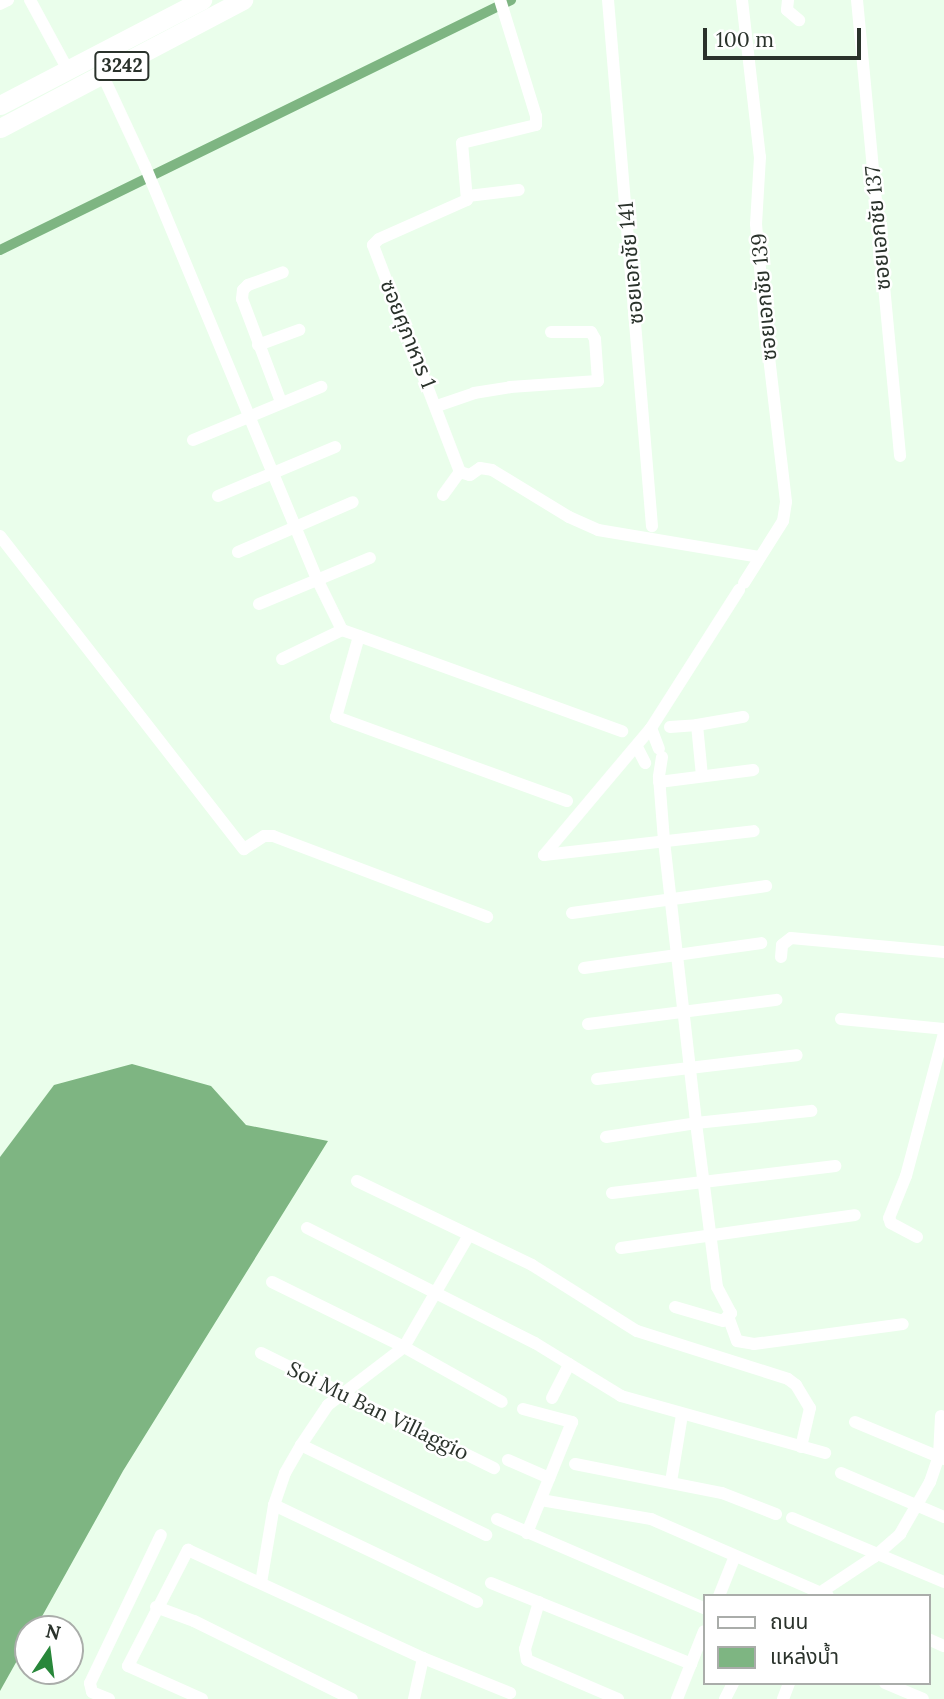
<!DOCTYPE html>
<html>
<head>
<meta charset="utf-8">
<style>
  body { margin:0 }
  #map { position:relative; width:944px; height:1699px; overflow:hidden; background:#eafeeb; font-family:Lora,"Noto Sans Thai",serif }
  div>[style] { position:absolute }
  .water>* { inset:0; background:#7eb582 }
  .canal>* { height:10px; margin:-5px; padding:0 5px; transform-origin:5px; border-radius:5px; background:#7eb582 }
  .minor>* { height:12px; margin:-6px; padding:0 6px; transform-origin:6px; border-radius:6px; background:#fff }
  .primary>* { height:19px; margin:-9.5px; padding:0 9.5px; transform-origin:9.5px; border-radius:9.5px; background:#fff }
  span { translate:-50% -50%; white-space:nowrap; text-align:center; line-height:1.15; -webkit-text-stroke:5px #fff; paint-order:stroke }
  .shield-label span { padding:2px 5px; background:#fff; border:2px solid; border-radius:5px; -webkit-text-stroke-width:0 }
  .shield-label { font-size:19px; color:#2a322b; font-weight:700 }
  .street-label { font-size:21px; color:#2a322b }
  .legend { position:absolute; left:703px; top:1594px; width:228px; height:91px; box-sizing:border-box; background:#fff; border:2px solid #aaadaa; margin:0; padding:9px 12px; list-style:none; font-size:21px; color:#2a322b }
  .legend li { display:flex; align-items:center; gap:14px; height:35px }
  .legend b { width:35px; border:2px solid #aaadaa }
  .north { position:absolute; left:14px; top:1615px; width:70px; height:70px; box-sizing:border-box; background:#fff; border:2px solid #aaadaa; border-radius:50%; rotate:13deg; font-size:19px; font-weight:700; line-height:28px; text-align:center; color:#2a322b }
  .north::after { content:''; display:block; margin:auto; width:24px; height:32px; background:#28873a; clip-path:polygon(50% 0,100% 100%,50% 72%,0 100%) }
  .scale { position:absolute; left:703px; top:28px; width:158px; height:32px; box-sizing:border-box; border:4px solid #2a322b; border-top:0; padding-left:9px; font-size:21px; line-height:24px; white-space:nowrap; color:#2a322b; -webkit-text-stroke:5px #fff; paint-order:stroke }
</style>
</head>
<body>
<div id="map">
  <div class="water">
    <div style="clip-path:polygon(132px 1064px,211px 1086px,246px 1125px,328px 1141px,123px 1471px,35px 1629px,28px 1629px,28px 1641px,0 1691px,0 1157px,54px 1085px)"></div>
  </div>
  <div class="canal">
    <div style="left:0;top:250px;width:569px;rotate:-26.07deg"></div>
  </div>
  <div class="minor">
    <div style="left:30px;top:0;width:80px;rotate:61.5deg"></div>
    <div style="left:608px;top:0;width:528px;rotate:85.22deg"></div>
    <div style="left:742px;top:0;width:158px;rotate:83.5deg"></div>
    <div style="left:760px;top:157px;width:67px;rotate:93.4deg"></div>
    <div style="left:756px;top:224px;width:99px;rotate:84.8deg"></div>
    <div style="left:765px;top:323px;width:180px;rotate:83.3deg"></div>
    <div style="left:786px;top:502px;width:19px;rotate:99deg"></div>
    <div style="left:783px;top:521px;width:73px;rotate:122.2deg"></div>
    <div style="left:788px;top:0;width:10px;rotate:96deg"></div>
    <div style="left:787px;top:10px;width:16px;rotate:40deg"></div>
    <div style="left:857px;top:0;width:458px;rotate:84.6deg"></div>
    <div style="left:0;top:4px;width:9px;rotate:-27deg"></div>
    <div style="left:103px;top:76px;width:99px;rotate:65deg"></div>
    <div style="left:145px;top:166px;width:447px;rotate:67.4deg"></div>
    <div style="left:317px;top:579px;width:57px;rotate:63.9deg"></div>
    <div style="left:342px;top:630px;width:18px;rotate:19deg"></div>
    <div style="left:468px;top:196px;width:51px;rotate:-6.7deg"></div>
    <div style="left:258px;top:345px;width:44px;rotate:-20.1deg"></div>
    <div style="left:281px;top:402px;width:110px;rotate:-110.7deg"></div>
    <div style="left:242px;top:299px;width:9px;rotate:-84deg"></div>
    <div style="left:243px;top:290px;width:7px;rotate:-45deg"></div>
    <div style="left:248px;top:285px;width:37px;rotate:-20deg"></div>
    <div style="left:437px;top:406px;width:39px;rotate:-19deg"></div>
    <div style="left:474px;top:393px;width:36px;rotate:-9deg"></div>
    <div style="left:510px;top:387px;width:88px;rotate:-3.9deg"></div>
    <div style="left:598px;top:381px;width:42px;rotate:-94.1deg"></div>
    <div style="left:595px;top:339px;width:8px;rotate:-120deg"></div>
    <div style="left:591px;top:332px;width:40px;rotate:180deg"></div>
    <div style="left:193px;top:440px;width:139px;rotate:-22.5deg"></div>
    <div style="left:460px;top:472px;width:243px;rotate:-111deg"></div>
    <div style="left:373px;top:245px;width:8px;rotate:-45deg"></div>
    <div style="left:379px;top:239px;width:96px;rotate:-23.9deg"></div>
    <div style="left:467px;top:200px;width:57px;rotate:-95deg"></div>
    <div style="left:462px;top:143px;width:76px;rotate:-13.7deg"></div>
    <div style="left:536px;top:125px;width:9px;rotate:-90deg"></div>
    <div style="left:536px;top:116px;width:121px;rotate:-107.2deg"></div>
    <div style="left:460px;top:472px;width:10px;rotate:17deg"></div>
    <div style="left:470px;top:475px;width:12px;rotate:-35deg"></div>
    <div style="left:480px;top:468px;width:12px;rotate:9deg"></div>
    <div style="left:492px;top:470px;width:90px;rotate:31.4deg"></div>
    <div style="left:569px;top:517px;width:32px;rotate:24deg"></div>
    <div style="left:598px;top:530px;width:163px;rotate:9.5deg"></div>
    <div style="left:443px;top:495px;width:29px;rotate:-54deg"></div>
    <div style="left:218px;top:496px;width:127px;rotate:-22.7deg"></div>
    <div style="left:0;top:536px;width:397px;rotate:52.1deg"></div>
    <div style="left:244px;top:849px;width:24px;rotate:-33deg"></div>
    <div style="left:264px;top:836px;width:9px"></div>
    <div style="left:273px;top:836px;width:229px;rotate:20.7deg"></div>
    <div style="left:238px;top:552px;width:125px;rotate:-23.5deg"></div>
    <div style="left:259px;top:604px;width:120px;rotate:-22.5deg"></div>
    <div style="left:282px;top:659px;width:67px;rotate:-25.8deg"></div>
    <div style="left:670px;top:727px;width:27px;rotate:-4deg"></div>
    <div style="left:651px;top:728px;width:22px;rotate:69deg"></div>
    <div style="left:637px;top:747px;width:18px;rotate:63deg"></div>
    <div style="left:662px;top:757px;width:20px;rotate:99deg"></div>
    <div style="left:659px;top:777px;width:64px;rotate:85.5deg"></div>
    <div style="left:664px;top:841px;width:284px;rotate:83.5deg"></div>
    <div style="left:696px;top:1123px;width:165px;rotate:82.7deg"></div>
    <div style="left:717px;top:1287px;width:30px;rotate:62deg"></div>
    <div style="left:731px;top:1313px;width:11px;rotate:135deg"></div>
    <div style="left:723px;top:1321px;width:50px;rotate:-163.7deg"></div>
    <div style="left:702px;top:776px;width:51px;rotate:-95.6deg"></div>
    <div style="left:697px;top:725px;width:47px;rotate:-9.9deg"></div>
    <div style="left:659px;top:782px;width:95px;rotate:-7.3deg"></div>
    <div style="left:567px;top:801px;width:246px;rotate:-160deg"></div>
    <div style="left:336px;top:717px;width:84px;rotate:-74.1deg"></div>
    <div style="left:359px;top:636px;width:280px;rotate:19.9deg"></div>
    <div style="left:544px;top:855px;width:166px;rotate:-49.9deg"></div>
    <div style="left:651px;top:728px;width:164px;rotate:-57.5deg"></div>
    <div style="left:544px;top:855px;width:211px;rotate:-6.5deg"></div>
    <div style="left:572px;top:913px;width:196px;rotate:-7.9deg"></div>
    <div style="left:781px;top:957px;width:12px;rotate:-85deg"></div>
    <div style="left:782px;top:945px;width:11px;rotate:-38deg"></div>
    <div style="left:791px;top:938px;width:154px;rotate:5.2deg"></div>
    <div style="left:584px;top:968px;width:179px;rotate:-8deg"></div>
    <div style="left:841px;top:1019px;width:103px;rotate:5.5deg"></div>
    <div style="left:588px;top:1024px;width:190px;rotate:-7.3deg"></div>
    <div style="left:597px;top:1079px;width:201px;rotate:-6.8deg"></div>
    <div style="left:606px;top:1137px;width:91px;rotate:-8.8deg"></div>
    <div style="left:696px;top:1123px;width:116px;rotate:-6deg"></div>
    <div style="left:357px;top:1181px;width:194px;rotate:25.6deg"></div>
    <div style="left:532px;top:1265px;width:124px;rotate:32.2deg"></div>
    <div style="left:637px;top:1331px;width:158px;rotate:17.6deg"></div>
    <div style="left:788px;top:1379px;width:10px;rotate:37deg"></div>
    <div style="left:796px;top:1385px;width:27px;rotate:59deg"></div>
    <div style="left:810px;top:1408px;width:40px;rotate:103deg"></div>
    <div style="left:612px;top:1193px;width:225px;rotate:-6.9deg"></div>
    <div style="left:307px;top:1228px;width:255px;rotate:26.8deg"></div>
    <div style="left:535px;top:1343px;width:101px;rotate:31.6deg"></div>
    <div style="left:621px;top:1396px;width:212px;rotate:15.6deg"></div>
    <div style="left:917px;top:1237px;width:30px;rotate:-152deg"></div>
    <div style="left:891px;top:1223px;width:5px;rotate:-112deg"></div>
    <div style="left:889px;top:1218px;width:45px;rotate:-68deg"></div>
    <div style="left:906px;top:1176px;width:148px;rotate:-75.1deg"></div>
    <div style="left:621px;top:1248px;width:236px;rotate:-8deg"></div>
    <div style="left:272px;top:1282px;width:147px;rotate:26.2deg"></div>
    <div style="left:404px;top:1347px;width:112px;rotate:29.3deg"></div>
    <div style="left:729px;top:1319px;width:23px;rotate:70deg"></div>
    <div style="left:737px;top:1341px;width:17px;rotate:10deg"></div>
    <div style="left:754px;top:1344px;width:150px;rotate:-7.6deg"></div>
    <div style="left:261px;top:1353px;width:260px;rotate:26.3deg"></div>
    <div style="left:552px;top:1398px;width:38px;rotate:-63deg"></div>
    <div style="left:523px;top:1409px;width:51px;rotate:14.9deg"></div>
    <div style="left:572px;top:1422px;width:120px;rotate:112.1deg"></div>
    <div style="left:855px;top:1422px;width:96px;rotate:22.6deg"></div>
    <div style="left:301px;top:1445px;width:206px;rotate:25.9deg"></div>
    <div style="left:508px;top:1460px;width:45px;rotate:23.7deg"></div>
    <div style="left:575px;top:1464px;width:150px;rotate:11.2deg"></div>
    <div style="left:722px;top:1493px;width:58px;rotate:21.3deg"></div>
    <div style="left:841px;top:1473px;width:112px;rotate:23.1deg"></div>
    <div style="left:671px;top:1482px;width:68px;rotate:-80.7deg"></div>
    <div style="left:541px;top:1500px;width:112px;rotate:9.8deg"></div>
    <div style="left:651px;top:1519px;width:193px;rotate:23.5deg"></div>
    <div style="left:274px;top:1505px;width:225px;rotate:25.5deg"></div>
    <div style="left:792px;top:1518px;width:165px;rotate:22.8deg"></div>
    <div style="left:497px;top:1519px;width:225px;rotate:23.3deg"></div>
    <div style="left:261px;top:1583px;width:79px;rotate:-80.5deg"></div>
    <div style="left:274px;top:1505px;width:34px;rotate:-71deg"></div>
    <div style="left:285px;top:1473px;width:32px;rotate:-60deg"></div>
    <div style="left:301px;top:1445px;width:48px;rotate:-56deg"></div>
    <div style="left:328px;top:1405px;width:96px;rotate:-37.3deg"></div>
    <div style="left:404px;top:1347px;width:129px;rotate:-59.9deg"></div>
    <div style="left:491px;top:1583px;width:216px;rotate:22deg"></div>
    <div style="left:719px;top:1596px;width:43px;rotate:-68.2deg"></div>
    <div style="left:815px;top:1596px;width:71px;rotate:-33.5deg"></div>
    <div style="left:874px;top:1557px;width:35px;rotate:-41deg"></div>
    <div style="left:900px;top:1534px;width:60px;rotate:-60deg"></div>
    <div style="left:930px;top:1482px;width:28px;rotate:-71deg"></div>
    <div style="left:939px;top:1456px;width:40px;rotate:-87.1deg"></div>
    <div style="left:539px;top:1602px;width:49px;rotate:106.6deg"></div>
    <div style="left:525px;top:1649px;width:11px;rotate:80deg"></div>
    <div style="left:527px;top:1660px;width:99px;rotate:23.2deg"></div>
    <div style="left:156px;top:1607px;width:40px;rotate:20.2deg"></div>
    <div style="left:194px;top:1621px;width:176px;rotate:26.3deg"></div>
    <div style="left:928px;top:1639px;width:17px;rotate:24deg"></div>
    <div style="left:885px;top:1683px;width:41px;rotate:22.8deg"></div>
    <div style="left:109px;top:1699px;width:18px;rotate:-158deg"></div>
    <div style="left:92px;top:1692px;width:9px;rotate:-103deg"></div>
    <div style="left:90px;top:1683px;width:164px;rotate:-64.4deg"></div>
    <div style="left:202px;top:1699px;width:81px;rotate:-156deg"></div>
    <div style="left:128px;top:1666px;width:131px;rotate:-62.7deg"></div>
    <div style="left:188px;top:1550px;width:259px;rotate:24.7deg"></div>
    <div style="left:423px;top:1658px;width:94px;rotate:21.9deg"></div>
    <div style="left:414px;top:1699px;width:42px;rotate:-77.6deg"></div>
    <div style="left:677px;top:1699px;width:73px;rotate:-68.3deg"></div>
    <div style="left:725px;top:1699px;width:18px;rotate:-63deg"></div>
    <div style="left:783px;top:1699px;width:17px;rotate:-69deg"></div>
  </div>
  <div class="primary">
    <div style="left:0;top:105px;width:228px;rotate:-27.5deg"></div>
    <div style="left:0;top:128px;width:275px;rotate:-27.8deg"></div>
  </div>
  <div class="shield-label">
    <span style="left:122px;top:66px">3242</span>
  </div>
  <div class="street-label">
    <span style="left:878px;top:228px;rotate:-95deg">ซอยเอกชัย 137</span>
    <span style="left:631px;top:263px;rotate:-95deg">ซอยเอกชัย 141</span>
    <span style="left:764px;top:297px;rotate:-95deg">ซอยเอกชัย 139</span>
    <span style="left:408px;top:334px;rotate:68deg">ซอยศุภาหาร 1</span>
    <span style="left:378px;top:1411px;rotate:26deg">Soi Mu Ban Villaggio</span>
  </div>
  <ul class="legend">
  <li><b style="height:9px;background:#fff"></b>ถนน</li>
  <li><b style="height:19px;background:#7eb582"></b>แหล่งน้ำ</li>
  </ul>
  <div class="north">N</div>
  <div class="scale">100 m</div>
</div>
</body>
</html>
